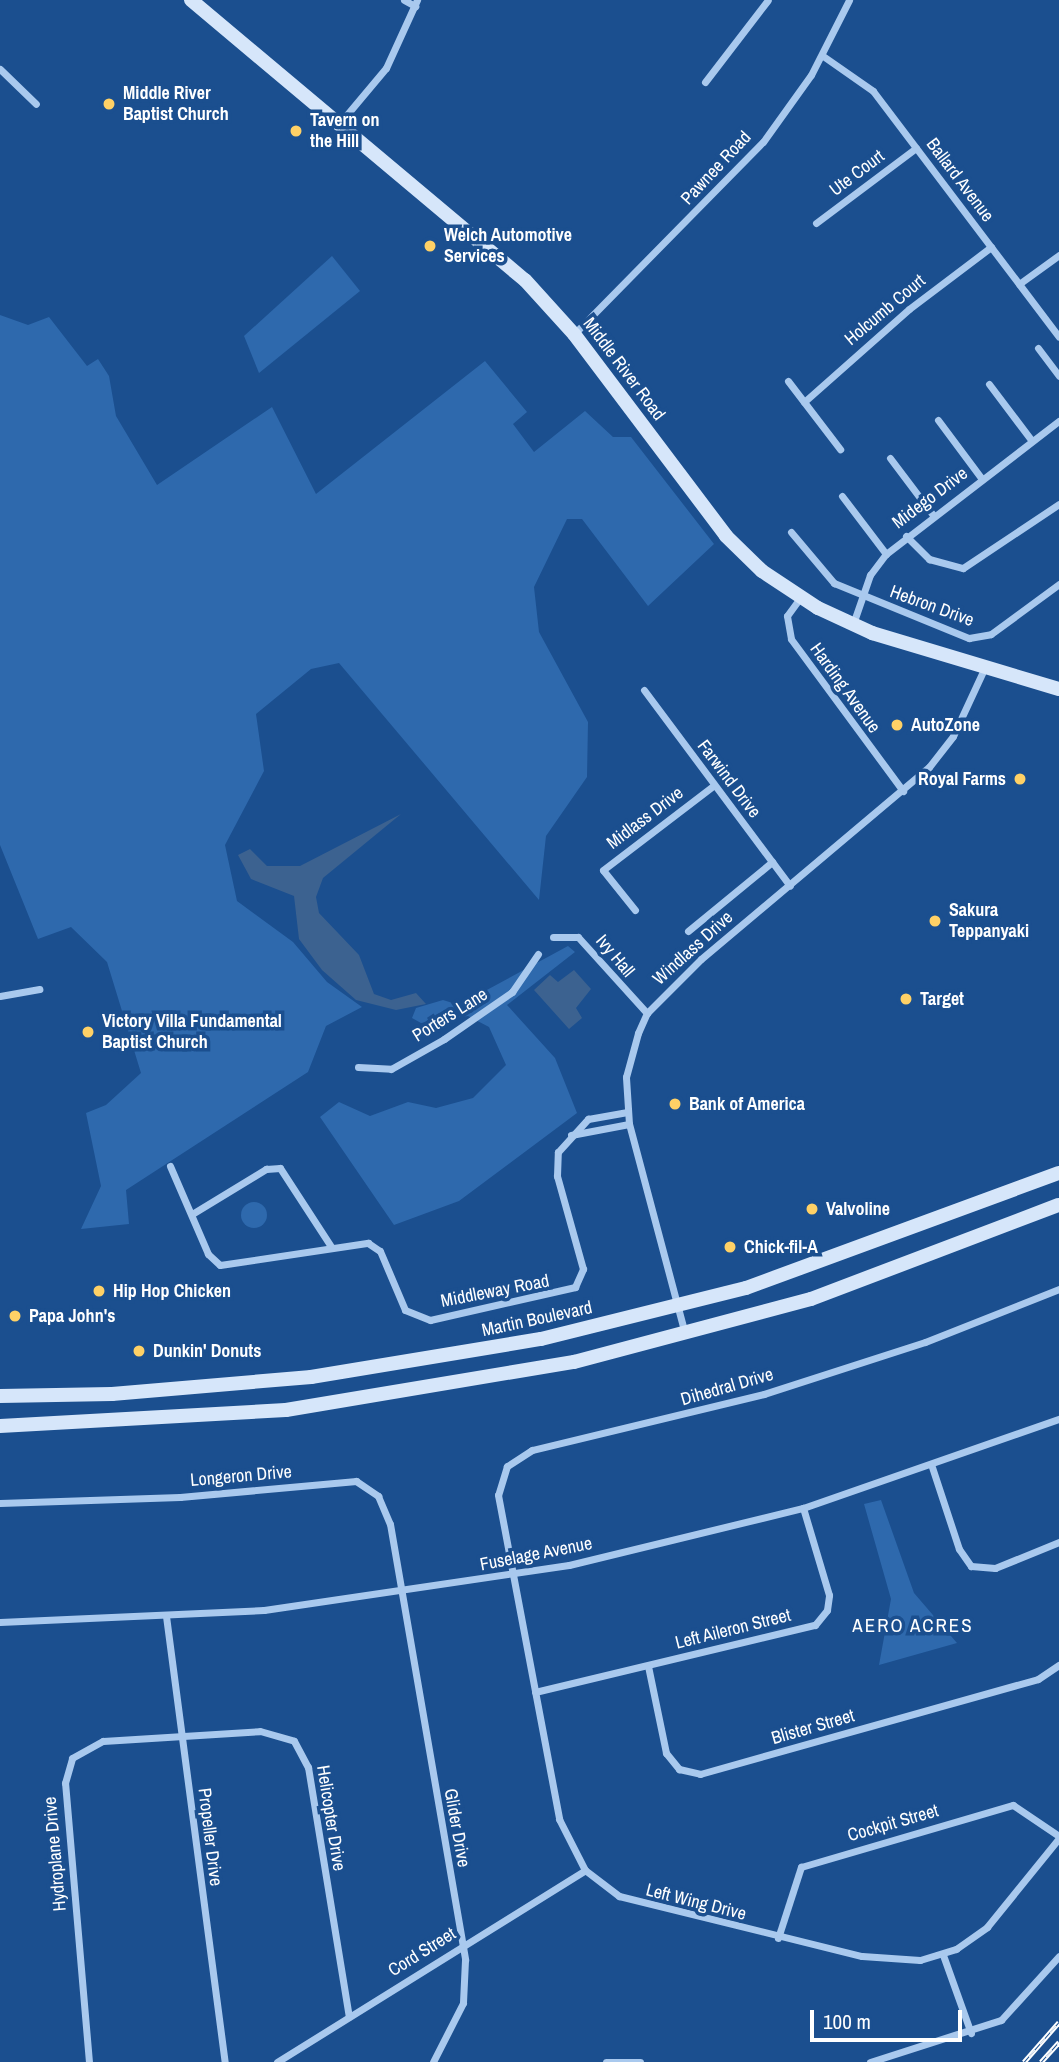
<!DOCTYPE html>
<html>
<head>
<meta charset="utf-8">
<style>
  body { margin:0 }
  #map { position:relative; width:1059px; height:2062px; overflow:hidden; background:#1b4f8f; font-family:"Archivo Narrow",sans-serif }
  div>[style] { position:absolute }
  .green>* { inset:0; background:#2e69ad }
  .round { border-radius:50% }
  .water>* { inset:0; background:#3c6290 }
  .street>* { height:7px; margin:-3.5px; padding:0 3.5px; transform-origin:3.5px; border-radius:3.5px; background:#a9c9ee }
  .secondary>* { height:14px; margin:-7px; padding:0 7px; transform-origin:7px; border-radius:7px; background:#d6e6fa }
  .rail>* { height:5px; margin-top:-2.5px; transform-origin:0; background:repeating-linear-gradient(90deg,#1b4f8f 0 8px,#fff 0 16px); box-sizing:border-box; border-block:2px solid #fff }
  .dots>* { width:19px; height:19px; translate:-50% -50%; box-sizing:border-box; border:4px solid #1b4f8f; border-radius:50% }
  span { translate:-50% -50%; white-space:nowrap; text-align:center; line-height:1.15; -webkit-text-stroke:7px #1b4f8f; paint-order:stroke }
  .poi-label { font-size:18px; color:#fff; font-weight:700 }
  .left { translate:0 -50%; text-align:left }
  .right { translate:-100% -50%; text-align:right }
  .street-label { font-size:18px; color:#fff }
  .neighbourhood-label { font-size:19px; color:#fff; letter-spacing:2px }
  .scale { position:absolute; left:810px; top:2010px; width:152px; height:32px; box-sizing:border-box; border:4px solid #fff; border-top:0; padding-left:9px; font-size:21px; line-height:24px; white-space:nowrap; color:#fff; -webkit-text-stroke:5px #1b4f8f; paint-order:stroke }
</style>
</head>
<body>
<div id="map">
  <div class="green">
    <div style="clip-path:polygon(332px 256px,360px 291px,259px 373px,244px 336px)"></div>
    <div style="clip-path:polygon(0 315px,28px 325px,49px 317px,87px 366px,98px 359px,109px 376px,116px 416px,157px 485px,272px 407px,316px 494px,485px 361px,527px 412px,513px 424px,534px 452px,585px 411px,613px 437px,631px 437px,714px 544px,648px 606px,582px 519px,567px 519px,534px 587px,539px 632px,588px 722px,587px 777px,546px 836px,539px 900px,339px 663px,311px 669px,256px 714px,264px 771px,225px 845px,237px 901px,293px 942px,327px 982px,362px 1007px,326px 1026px,308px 1072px,126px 1190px,129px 1224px,81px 1229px,101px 1186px,86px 1113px,106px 1105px,141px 1073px,107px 962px,71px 927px,38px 939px,0 845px)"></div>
    <div style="clip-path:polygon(568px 946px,575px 952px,507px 1005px,555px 1058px,577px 1113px,459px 1201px,394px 1225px,320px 1117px,339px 1102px,370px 1116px,408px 1102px,436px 1108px,473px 1098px,506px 1065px,489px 1027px,468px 1016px,421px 1023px,412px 1018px,416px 1008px,443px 1000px,459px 1005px)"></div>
    <div class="round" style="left:241px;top:1202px;width:26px;height:26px"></div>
    <div style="clip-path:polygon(881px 1500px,914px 1593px,957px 1643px,879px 1665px,891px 1599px,864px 1504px)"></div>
  </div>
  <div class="water">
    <div style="clip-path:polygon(401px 814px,323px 878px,316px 897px,319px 913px,359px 955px,374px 994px,391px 1000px,416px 993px,426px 1004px,396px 1010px,356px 1000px,322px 970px,299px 939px,294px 896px,251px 879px,238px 855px,250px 849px,267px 866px,300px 866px)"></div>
    <div style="clip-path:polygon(574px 970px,591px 989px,576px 1008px,582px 1018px,569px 1029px,534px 990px,550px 975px,558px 982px)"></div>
  </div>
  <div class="street">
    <div style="left:404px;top:0;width:13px;rotate:29deg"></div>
    <div style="left:823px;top:56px;width:61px;rotate:35deg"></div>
    <div style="left:873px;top:91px;width:308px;rotate:52.9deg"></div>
    <div style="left:0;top:69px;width:50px;rotate:44.2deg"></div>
    <div style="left:705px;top:82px;width:103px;rotate:-52.5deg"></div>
    <div style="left:339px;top:124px;width:73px;rotate:-50deg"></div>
    <div style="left:386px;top:68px;width:75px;rotate:-65.5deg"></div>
    <div style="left:816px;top:223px;width:125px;rotate:-36.9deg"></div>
    <div style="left:1019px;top:284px;width:49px;rotate:-35.9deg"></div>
    <div style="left:574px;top:334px;width:269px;rotate:-45.5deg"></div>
    <div style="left:763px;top:142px;width:82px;rotate:-54.4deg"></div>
    <div style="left:811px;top:75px;width:84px;rotate:-63.1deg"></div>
    <div style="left:1038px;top:348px;width:35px;rotate:53deg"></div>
    <div style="left:788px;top:381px;width:86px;rotate:52.6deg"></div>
    <div style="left:989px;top:384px;width:71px;rotate:53deg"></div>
    <div style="left:804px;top:402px;width:140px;rotate:-41.5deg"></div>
    <div style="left:909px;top:309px;width:103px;rotate:-37.1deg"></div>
    <div style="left:938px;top:420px;width:74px;rotate:53.3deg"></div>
    <div style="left:890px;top:458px;width:71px;rotate:53deg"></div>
    <div style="left:842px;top:496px;width:73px;rotate:52.8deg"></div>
    <div style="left:791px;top:532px;width:67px;rotate:49.9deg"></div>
    <div style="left:834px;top:583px;width:146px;rotate:22.2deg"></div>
    <div style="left:969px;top:638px;width:22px;rotate:-10deg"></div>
    <div style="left:991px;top:634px;width:84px;rotate:-36.3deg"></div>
    <div style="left:906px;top:536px;width:33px;rotate:45deg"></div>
    <div style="left:929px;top:559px;width:35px;rotate:15deg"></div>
    <div style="left:963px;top:568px;width:115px;rotate:-33.7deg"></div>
    <div style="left:800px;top:598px;width:22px;rotate:126deg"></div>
    <div style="left:787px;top:616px;width:23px;rotate:80deg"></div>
    <div style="left:791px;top:639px;width:189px;rotate:53.6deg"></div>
    <div style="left:853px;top:624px;width:52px;rotate:-70.9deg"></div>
    <div style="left:870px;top:575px;width:26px;rotate:-53deg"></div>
    <div style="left:886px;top:554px;width:218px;rotate:-37.6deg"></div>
    <div style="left:644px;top:690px;width:244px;rotate:53.3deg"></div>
    <div style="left:635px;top:910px;width:51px;rotate:-128.7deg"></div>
    <div style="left:603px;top:870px;width:138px;rotate:-37.4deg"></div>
    <div style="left:688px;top:931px;width:109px;rotate:-39.4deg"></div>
    <div style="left:553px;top:937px;width:25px"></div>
    <div style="left:578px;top:937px;width:103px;rotate:47.8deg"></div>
    <div style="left:0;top:996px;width:40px;rotate:-10deg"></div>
    <div style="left:358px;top:1067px;width:33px;rotate:3deg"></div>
    <div style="left:391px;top:1069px;width:61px;rotate:-29.5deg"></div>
    <div style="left:444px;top:1039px;width:83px;rotate:-34.7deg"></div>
    <div style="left:512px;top:992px;width:46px;rotate:-55.6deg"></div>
    <div style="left:571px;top:1135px;width:59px;rotate:-10.7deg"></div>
    <div style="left:170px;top:1166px;width:96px;rotate:66.6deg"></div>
    <div style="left:208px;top:1254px;width:16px;rotate:43deg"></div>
    <div style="left:220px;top:1265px;width:150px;rotate:-8.5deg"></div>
    <div style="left:368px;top:1243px;width:14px;rotate:34deg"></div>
    <div style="left:380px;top:1251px;width:64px;rotate:67deg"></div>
    <div style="left:405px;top:1310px;width:27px;rotate:22deg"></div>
    <div style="left:430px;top:1320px;width:149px;rotate:-12.8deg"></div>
    <div style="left:575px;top:1287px;width:20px;rotate:-66deg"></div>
    <div style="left:583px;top:1269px;width:97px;rotate:-105.6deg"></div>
    <div style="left:557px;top:1176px;width:24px;rotate:-88deg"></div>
    <div style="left:558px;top:1152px;width:45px;rotate:-47.7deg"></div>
    <div style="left:588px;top:1119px;width:40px;rotate:-10deg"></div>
    <div style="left:192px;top:1214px;width:87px;rotate:-31.3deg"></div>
    <div style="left:266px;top:1169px;width:14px;rotate:-4deg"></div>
    <div style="left:280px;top:1168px;width:95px;rotate:57deg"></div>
    <div style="left:1059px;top:1289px;width:144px;rotate:158.4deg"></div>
    <div style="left:925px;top:1342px;width:169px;rotate:162.1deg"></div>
    <div style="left:764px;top:1394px;width:239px;rotate:166.4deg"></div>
    <div style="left:532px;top:1450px;width:30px;rotate:147deg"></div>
    <div style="left:507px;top:1466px;width:30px;rotate:107deg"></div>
    <div style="left:498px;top:1495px;width:330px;rotate:79.3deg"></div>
    <div style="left:559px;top:1819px;width:57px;rotate:63deg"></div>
    <div style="left:585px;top:1870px;width:43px;rotate:37.4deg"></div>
    <div style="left:619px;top:1896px;width:250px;rotate:13.9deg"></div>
    <div style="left:862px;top:1956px;width:58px;rotate:3.9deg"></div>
    <div style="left:920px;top:1960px;width:38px;rotate:-17deg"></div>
    <div style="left:956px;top:1949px;width:38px;rotate:-35deg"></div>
    <div style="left:987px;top:1927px;width:114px;rotate:-51deg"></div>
    <div style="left:685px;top:1334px;width:217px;rotate:-104.9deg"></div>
    <div style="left:629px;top:1124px;width:47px;rotate:-93.7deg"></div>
    <div style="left:626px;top:1077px;width:46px;rotate:-74.7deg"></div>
    <div style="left:638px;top:1033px;width:22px;rotate:-66deg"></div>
    <div style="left:647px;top:1013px;width:76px;rotate:-45deg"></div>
    <div style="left:701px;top:959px;width:298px;rotate:-40.1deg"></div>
    <div style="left:929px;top:767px;width:39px;rotate:-52deg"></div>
    <div style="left:953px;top:736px;width:76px;rotate:-65.1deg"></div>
    <div style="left:932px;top:1467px;width:86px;rotate:71.8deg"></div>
    <div style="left:959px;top:1549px;width:21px;rotate:55deg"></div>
    <div style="left:971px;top:1566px;width:24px;rotate:5deg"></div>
    <div style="left:995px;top:1568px;width:69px;rotate:-22.1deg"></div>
    <div style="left:0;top:1503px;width:180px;rotate:-1.9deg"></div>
    <div style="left:180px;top:1497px;width:177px;rotate:-5.2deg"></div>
    <div style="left:356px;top:1481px;width:27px;rotate:34deg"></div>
    <div style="left:378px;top:1496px;width:30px;rotate:67deg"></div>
    <div style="left:390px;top:1524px;width:442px;rotate:80.2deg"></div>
    <div style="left:465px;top:1960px;width:43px;rotate:92.7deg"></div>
    <div style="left:463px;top:2003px;width:66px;rotate:117deg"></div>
    <div style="left:166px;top:1616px;width:450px;rotate:82.5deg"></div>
    <div style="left:0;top:1622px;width:264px;rotate:-2.6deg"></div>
    <div style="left:264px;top:1610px;width:308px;rotate:-8.4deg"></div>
    <div style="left:569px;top:1565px;width:241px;rotate:-13.7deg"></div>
    <div style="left:803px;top:1508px;width:271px;rotate:-19.2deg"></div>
    <div style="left:648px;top:1666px;width:89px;rotate:78.3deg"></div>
    <div style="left:666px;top:1753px;width:21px;rotate:51deg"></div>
    <div style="left:679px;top:1769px;width:22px;rotate:13deg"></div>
    <div style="left:700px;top:1774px;width:351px;rotate:-15.7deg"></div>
    <div style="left:1038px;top:1679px;width:25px;rotate:-34deg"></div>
    <div style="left:535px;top:1692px;width:288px;rotate:-13.5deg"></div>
    <div style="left:815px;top:1625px;width:19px;rotate:-51deg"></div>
    <div style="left:827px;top:1610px;width:15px;rotate:-82deg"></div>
    <div style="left:829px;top:1595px;width:91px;rotate:-106.6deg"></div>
    <div style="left:778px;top:1938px;width:75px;rotate:-72.1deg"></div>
    <div style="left:801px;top:1867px;width:221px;rotate:-16.3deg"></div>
    <div style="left:1013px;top:1805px;width:55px;rotate:34deg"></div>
    <div style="left:943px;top:1955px;width:83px;rotate:70.3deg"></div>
    <div style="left:89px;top:2062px;width:280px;rotate:-94.9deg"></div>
    <div style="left:65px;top:1783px;width:26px;rotate:-74deg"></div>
    <div style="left:72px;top:1758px;width:35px;rotate:-29deg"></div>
    <div style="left:103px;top:1741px;width:157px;rotate:-3.6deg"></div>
    <div style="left:260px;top:1731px;width:35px;rotate:16deg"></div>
    <div style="left:294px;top:1741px;width:30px;rotate:62deg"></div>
    <div style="left:308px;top:1767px;width:253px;rotate:80.7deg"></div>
    <div style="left:277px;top:2062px;width:363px;rotate:-31.9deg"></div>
    <div style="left:606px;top:2062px;width:34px"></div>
    <div style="left:870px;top:2062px;width:138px;rotate:-17.8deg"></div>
    <div style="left:1001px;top:2020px;width:86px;rotate:-47.8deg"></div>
  </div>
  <div class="secondary">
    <div style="left:191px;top:0;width:436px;rotate:40deg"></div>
    <div style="left:525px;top:280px;width:73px;rotate:47.8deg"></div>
    <div style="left:574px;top:334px;width:253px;rotate:53deg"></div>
    <div style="left:726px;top:536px;width:50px;rotate:44.2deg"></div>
    <div style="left:762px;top:571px;width:67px;rotate:33.5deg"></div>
    <div style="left:818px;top:608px;width:60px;rotate:24.8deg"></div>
    <div style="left:872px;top:633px;width:195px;rotate:16.7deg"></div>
    <div style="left:0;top:1396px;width:112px;rotate:-1deg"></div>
    <div style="left:112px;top:1394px;width:200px;rotate:-4.9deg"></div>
    <div style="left:311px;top:1377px;width:233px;rotate:-9.4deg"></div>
    <div style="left:541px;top:1339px;width:211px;rotate:-14deg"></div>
    <div style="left:746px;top:1288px;width:333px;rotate:-20.2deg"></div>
    <div style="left:0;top:1426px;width:286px;rotate:-3.2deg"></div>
    <div style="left:286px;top:1410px;width:292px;rotate:-9.5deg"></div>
    <div style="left:574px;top:1362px;width:245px;rotate:-14.9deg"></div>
    <div style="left:811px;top:1299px;width:265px;rotate:-20.8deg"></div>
  </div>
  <div class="rail">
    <div style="left:1024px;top:2062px;width:53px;rotate:-48.8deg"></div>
    <div style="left:1041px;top:2062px;width:27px;rotate:-48deg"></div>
  </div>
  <div class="dots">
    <div style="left:109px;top:104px;background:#ffd166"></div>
    <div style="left:296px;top:131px;background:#ffd166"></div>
    <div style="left:430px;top:246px;background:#ffd166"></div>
    <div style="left:897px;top:725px;background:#ffd166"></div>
    <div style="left:1020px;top:779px;background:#ffd166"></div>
    <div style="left:935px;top:921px;background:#ffd166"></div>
    <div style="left:906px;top:999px;background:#ffd166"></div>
    <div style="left:88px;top:1032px;background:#ffd166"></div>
    <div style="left:675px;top:1104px;background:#ffd166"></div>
    <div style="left:812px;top:1209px;background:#ffd166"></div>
    <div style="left:730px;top:1247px;background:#ffd166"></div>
    <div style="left:99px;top:1291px;background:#ffd166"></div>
    <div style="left:15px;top:1316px;background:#ffd166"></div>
    <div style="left:139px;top:1351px;background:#ffd166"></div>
  </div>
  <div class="poi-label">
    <span class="left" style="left:123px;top:104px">Middle River<br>Baptist Church</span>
    <span class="left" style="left:310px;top:131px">Tavern on<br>the Hill</span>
    <span class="left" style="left:444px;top:246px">Welch Automotive<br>Services</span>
    <span class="left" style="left:911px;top:725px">AutoZone</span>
    <span class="right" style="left:1006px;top:779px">Royal Farms</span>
    <span class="left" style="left:949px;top:921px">Sakura<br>Teppanyaki</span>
    <span class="left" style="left:920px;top:999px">Target</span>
    <span class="left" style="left:102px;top:1032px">Victory Villa Fundamental<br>Baptist Church</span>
    <span class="left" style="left:689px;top:1104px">Bank of America</span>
    <span class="left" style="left:826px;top:1209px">Valvoline</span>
    <span class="left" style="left:744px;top:1247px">Chick-fil-A</span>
    <span class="left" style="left:113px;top:1291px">Hip Hop Chicken</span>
    <span class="left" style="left:29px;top:1316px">Papa John's</span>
    <span class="left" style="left:153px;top:1351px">Dunkin' Donuts</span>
  </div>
  <div class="street-label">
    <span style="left:716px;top:168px;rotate:-47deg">Pawnee Road</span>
    <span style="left:857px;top:173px;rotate:-37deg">Ute Court</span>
    <span style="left:960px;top:180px;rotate:53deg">Ballard Avenue</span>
    <span style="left:885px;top:310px;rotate:-40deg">Holcumb Court</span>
    <span style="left:624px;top:369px;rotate:53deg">Middle River Road</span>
    <span style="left:930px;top:498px;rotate:-37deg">Midego Drive</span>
    <span style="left:932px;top:606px;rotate:20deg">Hebron Drive</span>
    <span style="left:845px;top:688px;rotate:54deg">Harding Avenue</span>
    <span style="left:729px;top:779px;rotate:53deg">Farwind Drive</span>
    <span style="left:645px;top:818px;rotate:-37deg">Midlass Drive</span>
    <span style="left:693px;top:948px;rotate:-42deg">Windlass Drive</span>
    <span style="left:615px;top:956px;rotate:50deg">Ivy Hall</span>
    <span style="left:450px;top:1015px;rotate:-32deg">Porters Lane</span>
    <span style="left:495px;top:1291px;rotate:-11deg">Middleway Road</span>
    <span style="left:537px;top:1319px;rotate:-12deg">Martin Boulevard</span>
    <span style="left:727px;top:1387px;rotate:-16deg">Dihedral Drive</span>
    <span style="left:241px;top:1476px;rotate:-5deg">Longeron Drive</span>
    <span style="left:536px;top:1554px;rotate:-11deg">Fuselage Avenue</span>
    <span style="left:733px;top:1629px;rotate:-14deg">Left Aileron Street</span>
    <span style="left:813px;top:1727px;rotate:-16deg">Blister Street</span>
    <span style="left:331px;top:1818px;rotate:81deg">Helicopter Drive</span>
    <span style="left:893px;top:1823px;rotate:-16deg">Cockpit Street</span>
    <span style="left:457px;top:1828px;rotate:80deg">Glider Drive</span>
    <span style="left:210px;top:1837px;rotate:83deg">Propeller Drive</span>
    <span style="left:55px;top:1854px;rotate:-95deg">Hydroplane Drive</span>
    <span style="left:696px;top:1902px;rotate:14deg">Left Wing Drive</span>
    <span style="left:422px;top:1952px;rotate:-32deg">Cord Street</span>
  </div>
  <div class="neighbourhood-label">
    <span style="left:913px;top:1626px">AERO ACRES</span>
  </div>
  <div class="scale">100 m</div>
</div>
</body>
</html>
